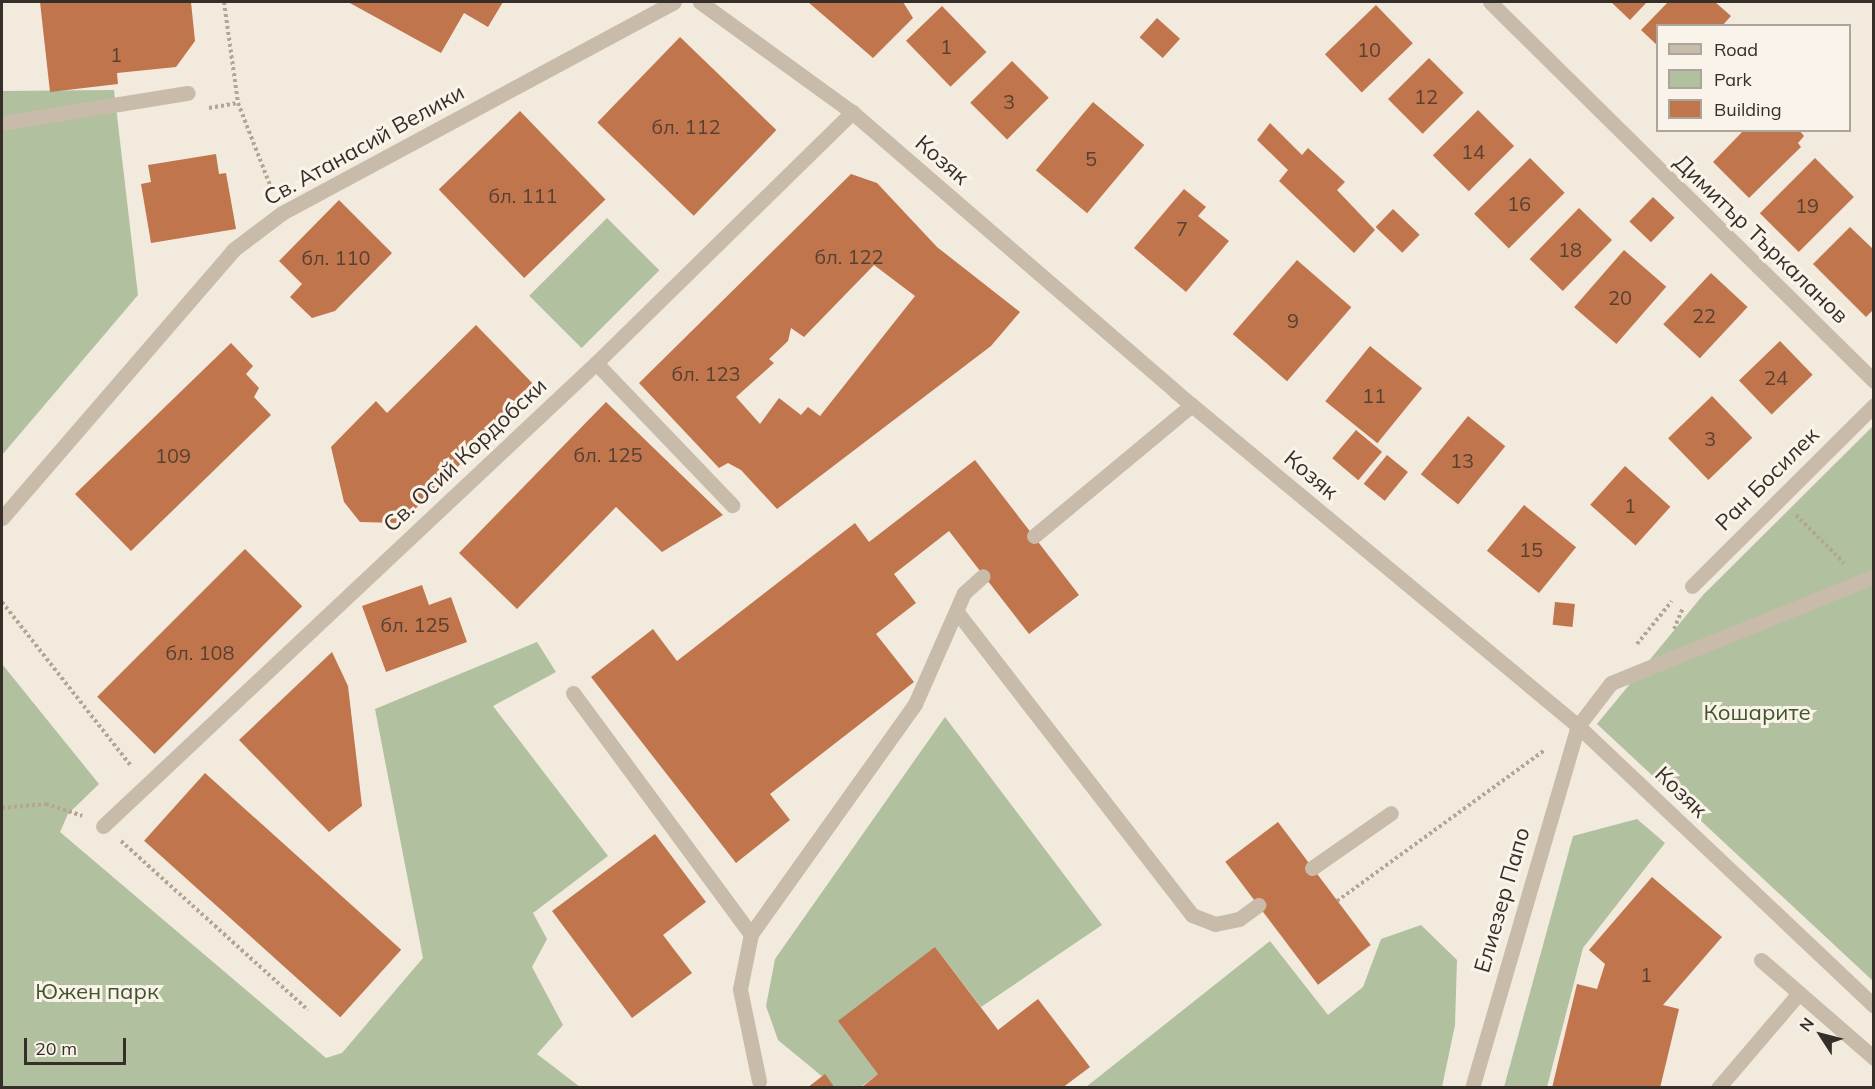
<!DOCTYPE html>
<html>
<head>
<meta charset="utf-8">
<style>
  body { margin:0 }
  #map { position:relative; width:1875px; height:1089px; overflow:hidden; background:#f1eadd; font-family:Mulish,sans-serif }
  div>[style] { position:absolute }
  .green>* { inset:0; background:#b1c09e; transform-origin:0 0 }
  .building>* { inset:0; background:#c0754c; transform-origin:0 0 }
  .path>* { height:4px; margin-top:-2px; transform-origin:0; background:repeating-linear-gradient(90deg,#b5a594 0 3px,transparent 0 6px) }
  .service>* { height:15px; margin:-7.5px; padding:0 7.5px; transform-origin:7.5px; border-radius:7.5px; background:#c9bbaa }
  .minor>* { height:15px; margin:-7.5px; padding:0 7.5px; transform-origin:7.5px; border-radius:7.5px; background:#c9bbaa }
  span { translate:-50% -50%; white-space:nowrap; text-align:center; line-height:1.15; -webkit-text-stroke:6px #f9f3e9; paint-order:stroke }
  .number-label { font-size:20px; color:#584032 }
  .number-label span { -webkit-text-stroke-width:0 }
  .street-label { font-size:22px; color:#362f29 }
  .park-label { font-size:22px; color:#42542e }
  .frame { position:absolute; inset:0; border:3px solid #362f29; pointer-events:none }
  .legend { position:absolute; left:1656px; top:24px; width:195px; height:108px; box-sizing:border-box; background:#f9f3e9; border:2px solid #aba59c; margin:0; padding:8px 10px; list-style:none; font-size:18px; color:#362f29 }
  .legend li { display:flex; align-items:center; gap:12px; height:30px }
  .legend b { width:30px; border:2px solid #aba59c }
  .north { position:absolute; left:1791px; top:1005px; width:60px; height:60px; -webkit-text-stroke:4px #f9f3e9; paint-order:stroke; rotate:306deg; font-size:16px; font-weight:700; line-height:24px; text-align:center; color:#362f29 }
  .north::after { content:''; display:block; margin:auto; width:21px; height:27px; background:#362f29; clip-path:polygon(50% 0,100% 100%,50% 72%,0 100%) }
  .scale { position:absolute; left:24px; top:1038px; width:102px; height:27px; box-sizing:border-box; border:3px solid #362f29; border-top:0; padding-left:8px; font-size:18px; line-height:21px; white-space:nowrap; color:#362f29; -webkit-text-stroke:4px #f9f3e9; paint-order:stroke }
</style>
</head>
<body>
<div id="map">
  <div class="green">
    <div style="clip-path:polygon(114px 90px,138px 295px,2px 455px,2px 91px)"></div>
    <div style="left:607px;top:218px;width:74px;height:110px;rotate:45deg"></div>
    <div style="clip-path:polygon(1873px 426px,1873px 981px,1597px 724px,1703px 595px)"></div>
    <div style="clip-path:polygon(537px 642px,556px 672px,493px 706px,608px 856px,533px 913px,547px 939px,532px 967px,563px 1025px,537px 1054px,580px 1087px,2px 1087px,2px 664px,99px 784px,68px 814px,60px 832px,326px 1058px,342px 1053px,423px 958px,375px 709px)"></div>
    <div style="clip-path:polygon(945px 717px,1102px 925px,981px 1007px,935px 947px,878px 1074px,861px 1087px,835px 1087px,778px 1040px,766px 1006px,775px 959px)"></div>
    <div style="clip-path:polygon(1637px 819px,1665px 843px,1583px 948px,1547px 1087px,1504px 1087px,1573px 836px)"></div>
    <div style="clip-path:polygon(1421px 925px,1457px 960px,1455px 1025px,1442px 1087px,1086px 1087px,1270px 941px,1328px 1015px,1363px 987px,1381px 939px)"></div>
  </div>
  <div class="building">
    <div style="clip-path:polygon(40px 2px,191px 2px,195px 41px,176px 67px,117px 73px,118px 84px,50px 92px)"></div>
    <div style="clip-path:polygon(348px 2px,503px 2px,488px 27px,464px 13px,441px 53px)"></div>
    <div style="clip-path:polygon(808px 2px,903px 2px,913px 18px,873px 58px)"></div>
    <div style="clip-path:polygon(1611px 2px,1647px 2px,1630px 20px)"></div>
    <div style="clip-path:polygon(1668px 2px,1715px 2px,1731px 16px,1722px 26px,1658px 26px,1658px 46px,1641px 30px)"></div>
    <div style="left:1376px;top:5px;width:53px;height:71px;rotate:46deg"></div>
    <div style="left:942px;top:6px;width:64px;height:50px;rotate:46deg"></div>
    <div style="left:1157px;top:18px;width:31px;height:26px;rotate:42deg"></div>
    <div style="left:680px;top:37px;width:134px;height:119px;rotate:44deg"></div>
    <div style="left:1429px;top:58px;width:49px;height:58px;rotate:45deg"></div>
    <div style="left:1012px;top:61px;width:52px;height:59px;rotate:45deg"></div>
    <div style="left:1093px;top:102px;width:67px;height:89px;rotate:40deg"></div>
    <div style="left:1478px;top:110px;width:51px;height:64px;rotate:45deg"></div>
    <div style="left:520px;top:111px;width:123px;height:113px;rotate:46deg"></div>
    <div style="clip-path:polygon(1270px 123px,1302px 155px,1308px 148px,1345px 182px,1337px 190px,1375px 230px,1354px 253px,1279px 181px,1288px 170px,1257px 140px)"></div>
    <div style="clip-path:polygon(1744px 130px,1799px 130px,1804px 136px,1798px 143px,1801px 147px,1749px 198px,1713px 162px)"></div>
    <div style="clip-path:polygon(216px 154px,219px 174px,226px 173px,236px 229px,151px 243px,141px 184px,151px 182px,148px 165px)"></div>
    <div style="left:1530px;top:158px;width:49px;height:79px;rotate:45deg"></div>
    <div style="left:1815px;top:158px;width:55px;height:78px;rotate:45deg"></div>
    <div style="clip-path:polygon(evenodd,851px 174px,877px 183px,937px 247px,1020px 312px,991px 346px,777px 509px,741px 470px,728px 463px,719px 468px,639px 383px,851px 174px,874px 265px,915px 296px,820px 416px,808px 407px,801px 415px,779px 398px,760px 424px,736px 397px,774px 363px,769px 359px,788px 341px,791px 328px,804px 337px,874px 265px)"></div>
    <div style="clip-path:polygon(1184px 189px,1206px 207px,1198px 216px,1229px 241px,1186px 292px,1134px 248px)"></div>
    <div style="left:1653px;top:197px;width:30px;height:34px;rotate:44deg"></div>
    <div style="clip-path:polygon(339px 200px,392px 253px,335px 311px,312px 318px,290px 297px,302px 284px,279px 261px)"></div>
    <div style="left:1579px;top:208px;width:46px;height:71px;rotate:44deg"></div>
    <div style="left:1393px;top:209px;width:37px;height:25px;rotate:44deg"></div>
    <div style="clip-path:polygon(1850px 227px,1874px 250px,1874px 309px,1866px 317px,1813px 264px)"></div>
    <div style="left:1624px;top:250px;width:56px;height:76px;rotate:41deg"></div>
    <div style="left:1297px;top:260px;width:72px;height:98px;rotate:41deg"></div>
    <div style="left:1711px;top:273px;width:50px;height:70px;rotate:43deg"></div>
    <div style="clip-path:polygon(476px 325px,537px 388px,401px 523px,360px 522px,344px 502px,331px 447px,376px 401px,387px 413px)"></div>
    <div style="left:1780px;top:341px;width:47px;height:57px;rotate:46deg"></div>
    <div style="clip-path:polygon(231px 343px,253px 366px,246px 374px,259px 388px,254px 397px,271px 415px,131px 551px,75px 494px)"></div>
    <div style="left:1370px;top:346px;width:67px;height:71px;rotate:39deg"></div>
    <div style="left:1712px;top:396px;width:58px;height:61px;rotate:46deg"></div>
    <div style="clip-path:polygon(606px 402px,723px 515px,662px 552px,616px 507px,517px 609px,459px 553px)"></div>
    <div style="left:1468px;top:416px;width:48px;height:75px;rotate:39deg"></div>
    <div style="left:1356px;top:430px;width:34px;height:37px;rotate:40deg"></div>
    <div style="left:1387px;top:455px;width:27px;height:37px;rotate:39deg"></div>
    <div style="clip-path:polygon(975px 460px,1079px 595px,1029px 634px,949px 531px,894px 574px,916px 603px,876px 634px,914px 682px,770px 794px,790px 820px,736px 863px,591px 677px,653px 629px,677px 661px,855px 523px,869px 542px)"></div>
    <div style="left:1625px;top:466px;width:61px;height:52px;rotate:42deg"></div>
    <div style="left:1524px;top:505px;width:67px;height:59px;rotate:39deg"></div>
    <div style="left:245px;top:549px;width:81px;height:209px;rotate:45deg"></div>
    <div style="clip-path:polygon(422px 585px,429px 605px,451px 597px,467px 642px,386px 672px,362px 606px)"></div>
    <div style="left:1555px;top:602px;width:20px;height:23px;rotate:6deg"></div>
    <div style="clip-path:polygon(332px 652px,348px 686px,362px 806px,329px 832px,239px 740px)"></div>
    <div style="left:205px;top:773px;width:264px;height:91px;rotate:42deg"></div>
    <div style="left:1278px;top:822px;width:154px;height:66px;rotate:53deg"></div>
    <div style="clip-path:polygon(655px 834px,706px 902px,663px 935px,692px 973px,632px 1018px,552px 911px)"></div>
    <div style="clip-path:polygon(1652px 877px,1722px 937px,1663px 1005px,1679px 1009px,1660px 1088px,1552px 1088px,1577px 984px,1597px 989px,1605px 964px,1589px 950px)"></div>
    <div style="clip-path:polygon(935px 947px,998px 1030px,1038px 999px,1090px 1067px,1062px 1088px,861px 1088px,878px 1074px,838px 1021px)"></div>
    <div style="clip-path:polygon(825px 1074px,835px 1088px,807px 1088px)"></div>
  </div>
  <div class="path">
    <div style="left:224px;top:2px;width:102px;rotate:82.1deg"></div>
    <div style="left:238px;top:103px;width:93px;rotate:68.7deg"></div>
    <div style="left:209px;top:108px;width:29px;rotate:-10deg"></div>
    <div style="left:1796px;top:515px;width:68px;rotate:45deg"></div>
    <div style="left:2px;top:602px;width:209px;rotate:51.8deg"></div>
    <div style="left:1674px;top:629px;width:23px;rotate:-67deg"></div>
    <div style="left:1637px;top:644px;width:55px;rotate:-50.9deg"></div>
    <div style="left:2px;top:808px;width:44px;rotate:-5.2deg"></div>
    <div style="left:46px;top:804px;width:38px;rotate:18deg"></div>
    <div style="left:121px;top:841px;width:252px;rotate:42.1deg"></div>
    <div style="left:1337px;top:901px;width:257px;rotate:-36deg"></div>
  </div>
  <div class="service">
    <div style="left:2px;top:123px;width:188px;rotate:-9.2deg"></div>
    <div style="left:596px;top:363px;width:197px;rotate:46.2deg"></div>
    <div style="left:1034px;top:536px;width:205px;rotate:-39.7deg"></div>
    <div style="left:957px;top:612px;width:383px;rotate:52.2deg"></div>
    <div style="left:1192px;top:915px;width:25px;rotate:21deg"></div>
    <div style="left:1215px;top:924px;width:25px;rotate:-12deg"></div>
    <div style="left:1239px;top:919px;width:24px;rotate:-36deg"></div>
    <div style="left:573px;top:693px;width:300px;rotate:53.6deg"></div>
    <div style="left:1312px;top:868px;width:96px;rotate:-34.8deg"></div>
    <div style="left:1761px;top:960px;width:150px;rotate:40.9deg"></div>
    <div style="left:759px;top:1081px;width:94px;rotate:-101.7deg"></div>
    <div style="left:740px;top:989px;width:56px;rotate:-78.7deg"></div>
    <div style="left:751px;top:934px;width:282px;rotate:-54.5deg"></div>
    <div style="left:915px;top:704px;width:121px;rotate:-66.2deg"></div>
    <div style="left:964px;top:593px;width:25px;rotate:-42deg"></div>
    <div style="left:1472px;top:1088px;width:377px;rotate:-73.7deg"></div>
    <div style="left:1718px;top:1088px;width:125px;rotate:-49.5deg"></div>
  </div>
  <div class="minor">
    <div style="left:700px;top:2px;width:188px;rotate:35.9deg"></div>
    <div style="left:852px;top:112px;width:428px;rotate:40.8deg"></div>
    <div style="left:1176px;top:392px;width:523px;rotate:39.72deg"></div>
    <div style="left:1578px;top:726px;width:407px;rotate:43.4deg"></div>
    <div style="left:1490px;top:2px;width:540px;rotate:44.62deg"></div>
    <div style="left:2px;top:518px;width:354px;rotate:-49.2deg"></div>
    <div style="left:233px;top:250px;width:61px;rotate:-37.1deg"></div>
    <div style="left:282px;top:213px;width:445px;rotate:-28.3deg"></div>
    <div style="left:1692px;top:586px;width:257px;rotate:-44.8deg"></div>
    <div style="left:1578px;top:726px;width:54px;rotate:-52.5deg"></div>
    <div style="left:1611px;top:683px;width:284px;rotate:-22.1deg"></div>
    <div style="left:103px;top:826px;width:676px;rotate:-43.2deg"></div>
    <div style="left:596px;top:363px;width:359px;rotate:-44.4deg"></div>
  </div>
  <div class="number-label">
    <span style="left:946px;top:46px">1</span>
    <span style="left:1369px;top:49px">10</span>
    <span style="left:116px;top:54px">1</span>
    <span style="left:1426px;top:96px">12</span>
    <span style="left:1009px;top:101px">3</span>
    <span style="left:686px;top:126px">бл. 112</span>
    <span style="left:1473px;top:151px">14</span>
    <span style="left:1091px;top:158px">5</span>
    <span style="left:523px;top:195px">бл. 111</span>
    <span style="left:1519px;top:203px">16</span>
    <span style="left:1807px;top:205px">19</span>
    <span style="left:1182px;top:228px">7</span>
    <span style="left:1570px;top:249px">18</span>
    <span style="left:849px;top:256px">бл. 122</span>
    <span style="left:336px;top:257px">бл. 110</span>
    <span style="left:1620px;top:297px">20</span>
    <span style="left:1704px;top:315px">22</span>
    <span style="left:1293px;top:320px">9</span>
    <span style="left:706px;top:373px">бл. 123</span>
    <span style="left:1776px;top:377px">24</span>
    <span style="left:1374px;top:395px">11</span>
    <span style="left:1710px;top:438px">3</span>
    <span style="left:608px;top:454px">бл. 125</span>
    <span style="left:173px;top:455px">109</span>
    <span style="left:1462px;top:460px">13</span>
    <span style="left:1630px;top:505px">1</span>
    <span style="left:1531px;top:549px">15</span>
    <span style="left:415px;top:624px">бл. 125</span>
    <span style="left:200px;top:652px">бл. 108</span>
    <span style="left:1646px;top:974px">1</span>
  </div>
  <div class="street-label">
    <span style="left:364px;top:145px;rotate:-29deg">Св. Атанасий Велики</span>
    <span style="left:942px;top:160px;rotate:41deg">Козяк</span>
    <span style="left:1761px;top:239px;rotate:44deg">Димитър Търкаланов</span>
    <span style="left:465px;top:455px;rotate:-43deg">Св. Осий Кордобски</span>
    <span style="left:1311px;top:475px;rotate:40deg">Козяк</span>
    <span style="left:1767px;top:479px;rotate:-45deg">Ран Босилек</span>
    <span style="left:1681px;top:792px;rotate:44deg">Козяк</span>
    <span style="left:1502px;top:900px;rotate:-74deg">Елиезер Папо</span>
  </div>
  <div class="park-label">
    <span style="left:1757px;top:713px">Кошарите</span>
    <span style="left:97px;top:992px">Южен парк</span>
  </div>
  <div class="frame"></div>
  <ul class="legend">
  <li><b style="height:8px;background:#c9bbaa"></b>Road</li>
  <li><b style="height:16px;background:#b1c09e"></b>Park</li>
  <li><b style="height:16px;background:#c0754c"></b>Building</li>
  </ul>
  <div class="north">N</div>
  <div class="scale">20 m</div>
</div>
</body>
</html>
